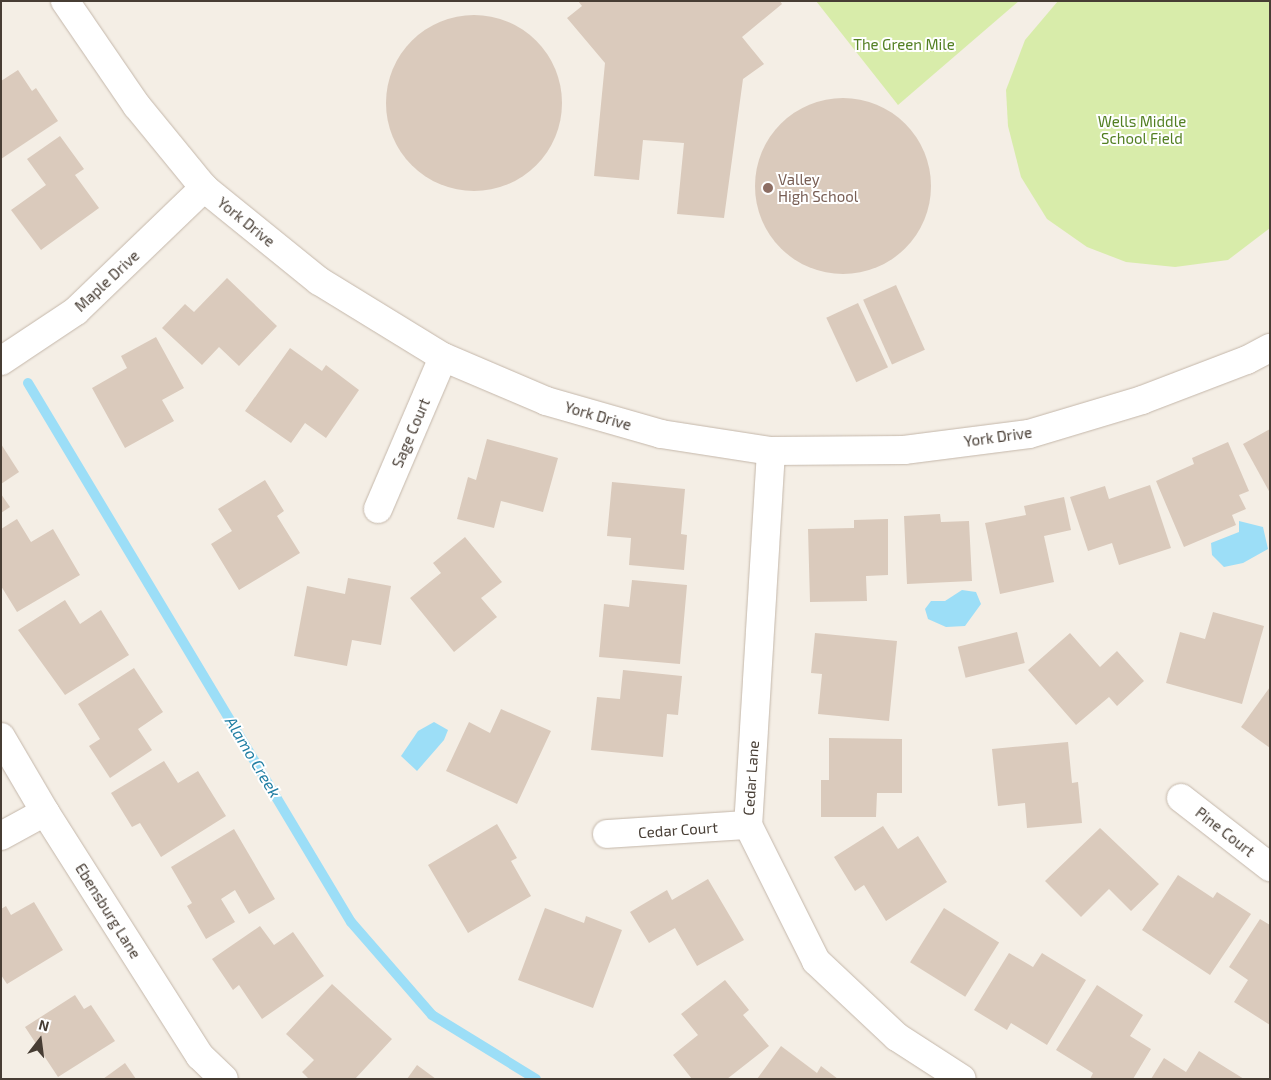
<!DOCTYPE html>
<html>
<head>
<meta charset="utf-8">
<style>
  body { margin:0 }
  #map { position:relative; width:1271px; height:1080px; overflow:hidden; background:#f4eee5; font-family:"Exo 2",sans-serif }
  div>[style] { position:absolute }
  .green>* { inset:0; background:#d8ecaa }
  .water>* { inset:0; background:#9cdef7 }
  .stream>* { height:10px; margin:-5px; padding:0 5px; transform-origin:5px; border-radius:5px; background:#9cdef7 }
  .building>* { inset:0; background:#dacabc; transform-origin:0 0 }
  .round { border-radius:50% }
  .roads { filter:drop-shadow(0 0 1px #c4b7aa) drop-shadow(0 0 1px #c4b7aa) }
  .street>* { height:28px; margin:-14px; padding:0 14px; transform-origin:14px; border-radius:14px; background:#fff }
  .dots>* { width:14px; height:14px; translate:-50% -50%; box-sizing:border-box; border:2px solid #fff; border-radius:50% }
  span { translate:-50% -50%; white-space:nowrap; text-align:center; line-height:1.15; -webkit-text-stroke:4px #fff; paint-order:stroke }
  .park-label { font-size:15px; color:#527f22 }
  .education-label { font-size:15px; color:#785e54 }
  .left { translate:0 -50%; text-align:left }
  .street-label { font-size:15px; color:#473d34 }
  .water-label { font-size:16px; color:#207ea3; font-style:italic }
  .frame { position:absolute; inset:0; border:2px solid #473d34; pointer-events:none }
  .north { position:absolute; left:15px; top:1015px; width:50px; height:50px; -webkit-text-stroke:4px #fff; paint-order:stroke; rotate:15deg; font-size:14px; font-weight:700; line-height:20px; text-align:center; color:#473d34 }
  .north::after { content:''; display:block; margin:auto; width:18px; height:22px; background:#473d34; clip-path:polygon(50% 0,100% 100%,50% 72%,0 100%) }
</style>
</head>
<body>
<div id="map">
  <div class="green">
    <div style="clip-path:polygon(816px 1px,1019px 1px,898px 105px)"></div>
    <div style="clip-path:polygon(1058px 1px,1270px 1px,1270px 228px,1228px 260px,1175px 267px,1126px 262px,1087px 247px,1047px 219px,1021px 177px,1008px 126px,1006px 90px,1025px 40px)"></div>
  </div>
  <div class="water">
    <div style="clip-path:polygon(1239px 521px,1263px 527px,1268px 549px,1243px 563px,1224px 567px,1212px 555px,1211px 543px,1239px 532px)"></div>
    <div style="clip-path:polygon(962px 590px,976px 592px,981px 604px,965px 626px,946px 627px,928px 619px,925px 609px,931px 601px,945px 601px)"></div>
    <div style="clip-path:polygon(434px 722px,448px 730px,444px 740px,417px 771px,401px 756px,418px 731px)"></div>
  </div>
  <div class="stream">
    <div style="left:28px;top:383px;width:628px;rotate:59.07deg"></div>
    <div style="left:351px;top:922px;width:123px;rotate:48.9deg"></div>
    <div style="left:432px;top:1015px;width:122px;rotate:31.6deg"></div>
  </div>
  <div class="building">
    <div style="clip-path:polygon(578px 1px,780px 1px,782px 4px,742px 37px,764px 64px,743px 79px,724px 218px,677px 214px,684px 143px,643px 140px,639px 180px,594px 176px,605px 63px,567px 18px,582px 6px)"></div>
    <div class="round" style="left:386px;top:15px;width:176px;height:176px"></div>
    <div style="clip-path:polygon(18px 70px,32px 91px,36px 88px,58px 121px,1px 159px,1px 81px)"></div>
    <div class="round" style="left:755px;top:98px;width:176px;height:176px"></div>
    <div style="clip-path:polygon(60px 136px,84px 169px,75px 175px,99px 208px,41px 250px,11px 210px,46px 185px,27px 159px)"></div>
    <div style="clip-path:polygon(227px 278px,277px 326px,239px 366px,219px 347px,202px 365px,162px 328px,185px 304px,194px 312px)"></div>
    <div style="left:896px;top:285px;width:71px;height:36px;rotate:66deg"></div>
    <div style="left:858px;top:303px;width:71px;height:35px;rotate:65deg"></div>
    <div style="clip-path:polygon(156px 337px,184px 388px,162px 400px,174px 421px,125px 448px,92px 388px,127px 368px,121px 356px)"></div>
    <div style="clip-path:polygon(290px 348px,322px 371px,326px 365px,359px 390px,326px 438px,305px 423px,291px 443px,245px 411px)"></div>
    <div style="clip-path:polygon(1270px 429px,1270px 493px,1243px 444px)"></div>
    <div style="clip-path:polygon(487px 439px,558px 458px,543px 512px,501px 501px,494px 528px,457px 519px,468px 477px,476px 480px)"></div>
    <div style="clip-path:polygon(1228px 442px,1249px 491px,1239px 495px,1246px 509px,1232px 515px,1236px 525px,1184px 547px,1156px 481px,1194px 464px,1192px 458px)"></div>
    <div style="clip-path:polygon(1px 444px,19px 472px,1px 484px)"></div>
    <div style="clip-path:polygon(265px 480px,284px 511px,277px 516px,300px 553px,239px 590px,211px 544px,232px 531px,218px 509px)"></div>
    <div style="clip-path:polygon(612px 482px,685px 489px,681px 534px,687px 535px,684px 570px,629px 565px,631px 538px,607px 536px)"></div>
    <div style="clip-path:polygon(1150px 485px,1171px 548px,1119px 565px,1112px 543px,1088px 551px,1070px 497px,1105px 486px,1109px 499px)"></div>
    <div style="clip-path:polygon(1px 494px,10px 507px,1px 513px)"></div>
    <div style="clip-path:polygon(1064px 497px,1071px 530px,1044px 536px,1054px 582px,1000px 594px,985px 523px,1026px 515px,1024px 506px)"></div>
    <div style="clip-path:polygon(940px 514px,941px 522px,969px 521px,972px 581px,907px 584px,904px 516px)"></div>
    <div style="clip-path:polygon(17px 519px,31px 542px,53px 529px,80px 575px,17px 612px,1px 586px,1px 529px)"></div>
    <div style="clip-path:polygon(888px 519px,888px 575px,866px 576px,867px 601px,810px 602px,808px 529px,854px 528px,854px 520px)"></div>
    <div style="clip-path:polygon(465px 537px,502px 582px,481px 598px,497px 617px,454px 652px,410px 598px,441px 573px,433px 563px)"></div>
    <div style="clip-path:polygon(348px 578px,391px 586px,381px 645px,352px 640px,347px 666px,294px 656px,307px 586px,345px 594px)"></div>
    <div style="clip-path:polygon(632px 580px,687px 585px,680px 664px,599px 657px,604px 604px,629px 607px)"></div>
    <div style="clip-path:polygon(65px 600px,80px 624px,101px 610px,129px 655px,65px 695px,18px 630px)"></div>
    <div style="clip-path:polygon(1213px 612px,1264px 626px,1242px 704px,1166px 683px,1180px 632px,1205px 639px)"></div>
    <div style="left:1017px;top:632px;width:32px;height:61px;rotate:76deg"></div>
    <div style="clip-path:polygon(815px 633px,897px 641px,889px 721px,818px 714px,822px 674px,811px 673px)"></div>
    <div style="clip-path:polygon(1070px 633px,1100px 667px,1117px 651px,1144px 681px,1117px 706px,1109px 697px,1076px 725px,1028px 670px)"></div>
    <div style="clip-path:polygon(134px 668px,163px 712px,138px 729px,152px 750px,110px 778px,89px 746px,100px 739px,78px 704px)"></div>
    <div style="clip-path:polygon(623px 670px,682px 676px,678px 715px,667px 714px,663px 757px,591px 750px,597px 697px,620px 699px)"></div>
    <div style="clip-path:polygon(1270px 687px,1270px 748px,1241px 727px)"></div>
    <div style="clip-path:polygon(501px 709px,551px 731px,517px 804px,446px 771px,469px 722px,490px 733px)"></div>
    <div style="clip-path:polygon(829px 738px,902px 739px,902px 793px,877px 793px,876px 817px,821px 817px,821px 780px,829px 780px)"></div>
    <div style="clip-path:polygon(1068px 742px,1072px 783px,1078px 782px,1082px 823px,1027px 828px,1025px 803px,998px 806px,992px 749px)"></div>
    <div style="clip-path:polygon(164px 761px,178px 783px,198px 771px,226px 816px,161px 857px,140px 823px,132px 827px,111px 793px)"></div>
    <div style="clip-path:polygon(497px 824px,517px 858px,511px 861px,531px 896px,468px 933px,428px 865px)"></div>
    <div style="clip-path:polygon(883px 826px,898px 849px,918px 836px,947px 882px,886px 921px,864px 885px,855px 891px,834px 857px)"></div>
    <div style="clip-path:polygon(1100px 828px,1159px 884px,1131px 911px,1109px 889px,1081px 917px,1045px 881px)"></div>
    <div style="clip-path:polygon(234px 829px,275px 899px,249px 914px,235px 890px,221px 899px,235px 922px,206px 939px,187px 906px,192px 903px,171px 867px)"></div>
    <div style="clip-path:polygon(1178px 875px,1213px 898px,1217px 892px,1251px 914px,1210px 975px,1142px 930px)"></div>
    <div style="clip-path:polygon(708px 879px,744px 940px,697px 966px,675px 928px,649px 943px,630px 912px,667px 890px,672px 900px)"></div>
    <div style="clip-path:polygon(34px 902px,63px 950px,7px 984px,1px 975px,1px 909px,6px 906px,11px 915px)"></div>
    <div style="clip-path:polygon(545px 908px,584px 923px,586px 916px,622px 930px,593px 1008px,518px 980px)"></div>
    <div style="left:944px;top:908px;width:65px;height:64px;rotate:32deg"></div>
    <div style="clip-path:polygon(1260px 919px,1270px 925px,1270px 1025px,1234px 1002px,1248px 980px,1229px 967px)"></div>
    <div style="clip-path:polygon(260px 926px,274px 945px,293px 932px,324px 976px,262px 1019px,239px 985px,233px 990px,212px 959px)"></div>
    <div style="clip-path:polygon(1009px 953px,1033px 967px,1042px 953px,1086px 980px,1047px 1045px,1011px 1023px,1007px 1030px,974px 1010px)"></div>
    <div style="clip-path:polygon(725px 980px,749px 1010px,743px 1015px,769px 1046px,727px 1079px,692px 1079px,673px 1055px,698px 1035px,681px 1014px)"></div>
    <div style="clip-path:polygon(332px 984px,392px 1039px,355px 1079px,309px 1079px,302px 1072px,314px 1060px,286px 1034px)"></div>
    <div style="clip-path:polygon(1097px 985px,1143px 1015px,1130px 1036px,1151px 1049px,1133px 1079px,1090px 1079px,1093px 1073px,1056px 1050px)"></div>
    <div style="clip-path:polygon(75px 995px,84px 1009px,91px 1005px,115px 1041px,58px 1077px,25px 1027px)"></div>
    <div style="clip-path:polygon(781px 1046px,817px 1073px,821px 1066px,838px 1079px,757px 1079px)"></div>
    <div style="clip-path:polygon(1199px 1051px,1244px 1079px,1151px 1079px,1164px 1058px,1186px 1072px)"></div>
    <div style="clip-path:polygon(125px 1063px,136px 1079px,103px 1079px)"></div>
    <div style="clip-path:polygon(417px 1065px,436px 1079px,407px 1079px)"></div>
  </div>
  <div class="roads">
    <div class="street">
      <div style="left:65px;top:1px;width:127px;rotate:55.6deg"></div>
      <div style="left:137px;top:106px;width:106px;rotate:50.7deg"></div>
      <div style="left:204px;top:188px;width:148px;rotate:39deg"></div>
      <div style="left:319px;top:281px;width:145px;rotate:31.5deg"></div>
      <div style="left:443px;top:357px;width:112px;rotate:23.1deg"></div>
      <div style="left:546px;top:401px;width:120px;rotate:16deg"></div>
      <div style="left:661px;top:434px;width:111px;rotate:8.8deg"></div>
      <div style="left:771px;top:451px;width:133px;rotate:-0.4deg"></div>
      <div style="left:904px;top:450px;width:126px;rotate:-7.3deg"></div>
      <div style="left:1029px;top:434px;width:118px;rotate:-16.7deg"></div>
      <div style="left:1142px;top:400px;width:112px;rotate:-20.9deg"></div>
      <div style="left:1247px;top:360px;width:26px;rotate:-28deg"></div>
      <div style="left:1px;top:361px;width:90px;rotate:-33.7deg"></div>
      <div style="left:76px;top:311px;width:178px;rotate:-43.9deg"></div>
      <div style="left:771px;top:451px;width:375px;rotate:93.5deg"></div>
      <div style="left:748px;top:825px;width:152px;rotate:63.4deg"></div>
      <div style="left:816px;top:961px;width:111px;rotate:43.2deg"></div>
      <div style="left:897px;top:1037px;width:77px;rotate:32.9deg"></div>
      <div style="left:378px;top:509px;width:165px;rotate:-66.8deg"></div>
      <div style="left:1px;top:737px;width:87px;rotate:59.6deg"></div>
      <div style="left:45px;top:812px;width:289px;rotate:57.6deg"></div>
      <div style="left:200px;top:1056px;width:33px;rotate:44deg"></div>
      <div style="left:1181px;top:798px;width:113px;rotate:37.8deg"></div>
      <div style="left:607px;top:834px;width:141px;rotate:-3.7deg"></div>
      <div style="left:1px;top:836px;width:50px;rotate:-28.6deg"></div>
    </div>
  </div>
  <div class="dots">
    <div style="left:768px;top:188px;background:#8d6e63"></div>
  </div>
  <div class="park-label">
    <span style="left:904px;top:45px">The Green Mile</span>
    <span style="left:1142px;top:130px">Wells Middle<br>School Field</span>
  </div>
  <div class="education-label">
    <span class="left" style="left:778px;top:188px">Valley<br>High School</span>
  </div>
  <div class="street-label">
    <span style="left:246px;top:222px;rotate:39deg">York Drive</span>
    <span style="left:107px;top:281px;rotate:-43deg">Maple Drive</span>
    <span style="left:598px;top:416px;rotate:16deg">York Drive</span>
    <span style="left:411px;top:433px;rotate:-67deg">Sage Court</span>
    <span style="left:998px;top:437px;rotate:-8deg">York Drive</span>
    <span style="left:751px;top:778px;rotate:-86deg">Cedar Lane</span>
    <span style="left:678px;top:830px;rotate:-4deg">Cedar Court</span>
    <span style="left:1225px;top:832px;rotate:38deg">Pine Court</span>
    <span style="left:108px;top:911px;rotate:58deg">Ebensburg Lane</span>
  </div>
  <div class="water-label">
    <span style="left:253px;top:757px;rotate:59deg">Alamo Creek</span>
  </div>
  <div class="frame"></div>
  <div class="north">N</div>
</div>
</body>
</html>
